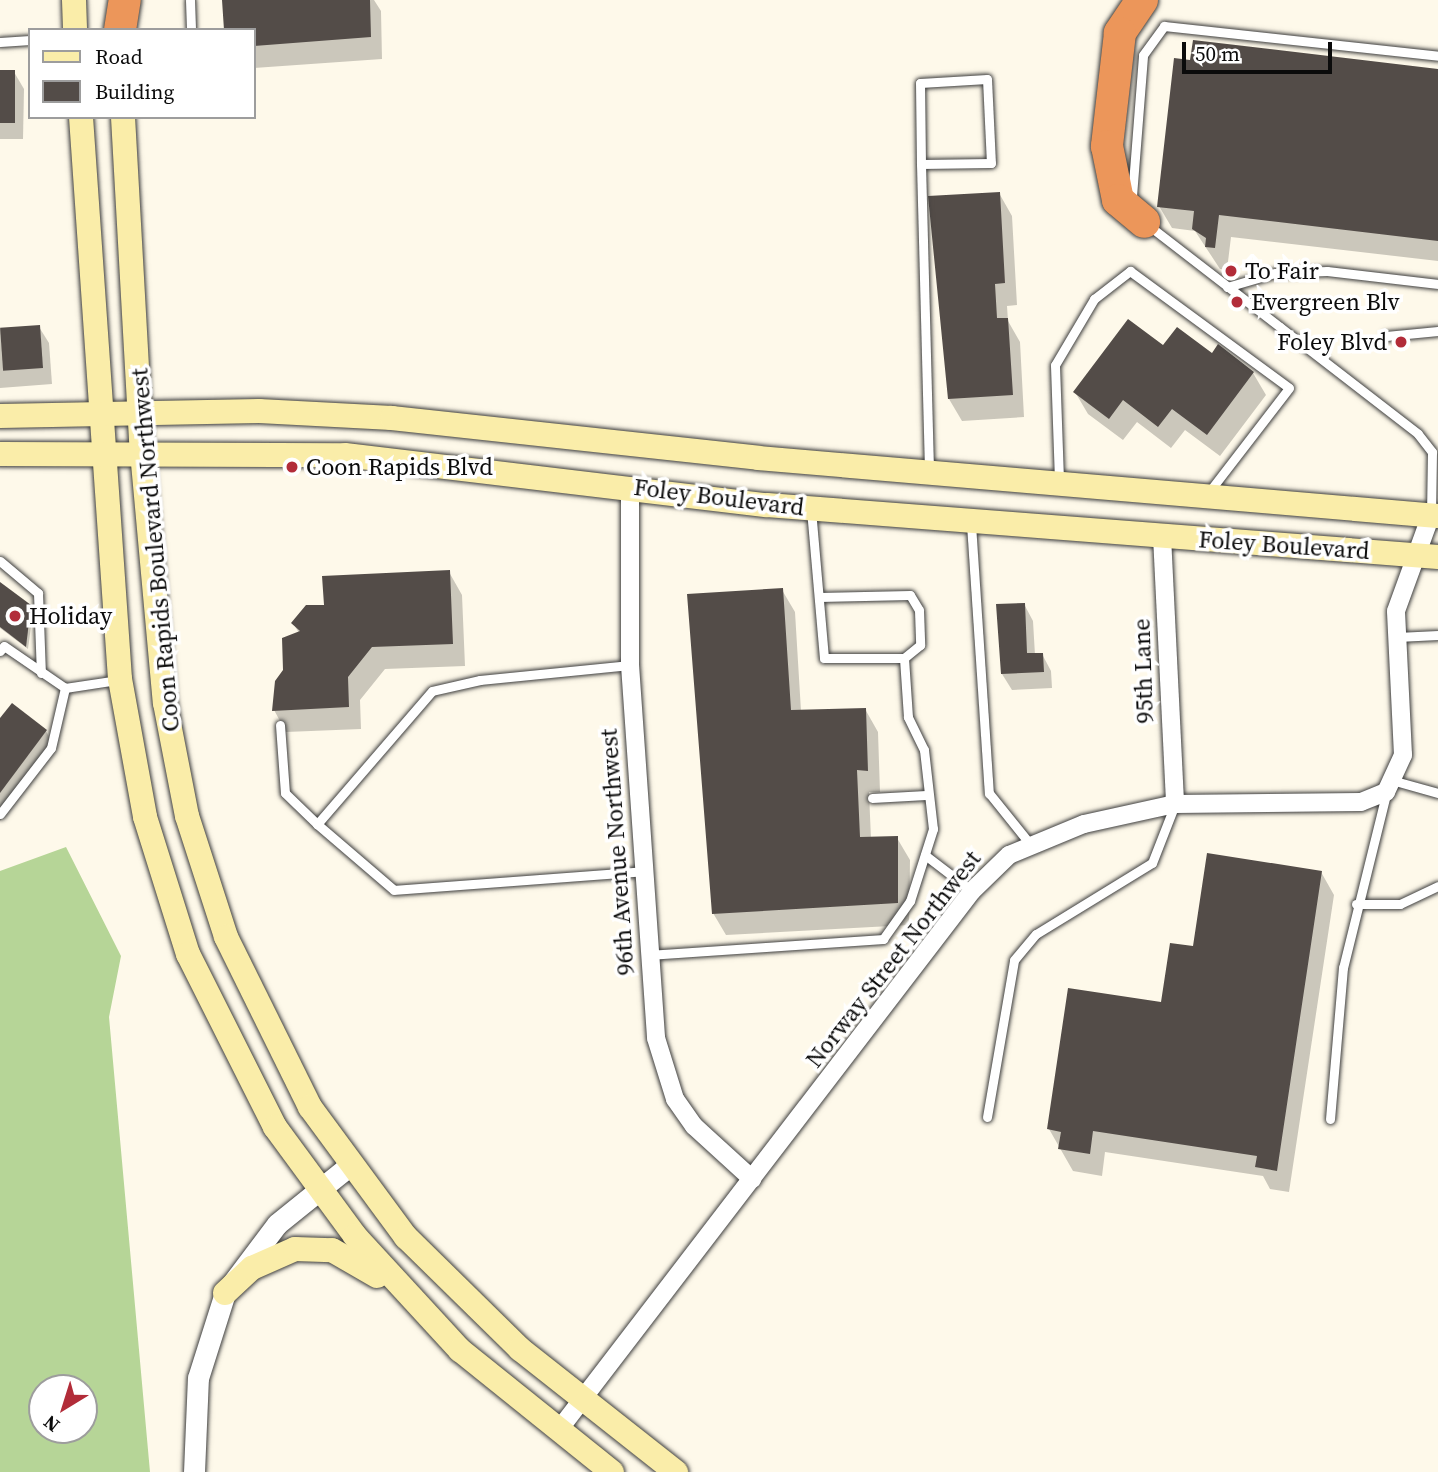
<!DOCTYPE html>
<html>
<head>
<meta charset="utf-8">
<style>
  body { margin:0 }
  #map { position:relative; width:1438px; height:1472px; overflow:hidden; background:#fef9ea; font-family:"Source Serif 4",serif }
  div>[style] { position:absolute }
  .forest>* { inset:0; background:#b6d597 }
  .shadow>* { inset:0; background:#0003 }
  .building>* { inset:0; background:#534c48; transform-origin:0 0 }
  .roads { filter:drop-shadow(0 0 2px #3e3e3e) drop-shadow(0 0 2px #3e3e3e) }
  .service>* { height:9px; margin:-4.5px; padding:0 4.5px; transform-origin:4.5px; border-radius:4.5px; background:#fff }
  .minor>* { height:18px; margin:-9px; padding:0 9px; transform-origin:9px; border-radius:9px; background:#fff }
  .tertiary>* { height:21px; margin:-10.5px; padding:0 10.5px; transform-origin:10.5px; border-radius:10.5px; background:#fff }
  .secondary>* { height:24px; margin:-12px; padding:0 12px; transform-origin:12px; border-radius:12px; background:#faeda9 }
  .motorway>* { height:32px; margin:-16px; padding:0 16px; transform-origin:16px; border-radius:16px; background:#ec965a }
  .dots>* { width:19px; height:19px; translate:-50% -50%; box-sizing:border-box; border:4px solid #fff; border-radius:50% }
  span { translate:-50% -50%; white-space:nowrap; text-align:center; line-height:1.15; -webkit-text-stroke:7px #fff; paint-order:stroke }
  .poi-label { font-size:24px; color:#0b0b0b }
  .left { translate:0 -50%; text-align:left }
  .right { translate:-100% -50%; text-align:right }
  .street-label { font-size:24px; color:#0b0b0b }
  .legend { position:absolute; left:28px; top:28px; width:228px; height:91px; box-sizing:border-box; background:#fff; border:2px solid #9d9d9d; margin:0; padding:9px 12px; list-style:none; font-size:21px; color:#0b0b0b }
  .legend li { display:flex; align-items:center; gap:14px; height:35px }
  .legend b { width:35px; border:2px solid #9d9d9d }
  .north { position:absolute; left:28px; top:1374px; width:70px; height:70px; box-sizing:border-box; background:#fff; border:2px solid #9d9d9d; border-radius:50%; rotate:218deg; font-size:19px; font-weight:700; line-height:28px; text-align:center; color:#0b0b0b }
  .north::after { content:''; display:block; margin:auto; width:24px; height:32px; background:#b22c39; clip-path:polygon(50% 0,100% 100%,50% 72%,0 100%) }
  .scale { position:absolute; left:1182px; top:42px; width:150px; height:32px; box-sizing:border-box; border:4px solid #0b0b0b; border-top:0; padding-left:9px; font-size:21px; line-height:24px; white-space:nowrap; color:#0b0b0b; -webkit-text-stroke:5px #fff; paint-order:stroke }
</style>
</head>
<body>
<div id="map">
  <div class="forest">
    <div style="clip-path:polygon(evenodd,66px 847px,121px 956px,109px 1017px,150px 1472px,0 1472px,0 871px,66px 847px,42px 1388px,84px 1388px,84px 1430px,42px 1430px,42px 1388px)"></div>
  </div>
  <div class="shadow">
    <div style="clip-path:polygon(224px 0,374px 0,381px 11px,382px 59px,254px 68px,254px 30px)"></div>
    <div style="clip-path:polygon(1438px 71px,1438px 261px,1231px 237px,1227px 270px,1220px 269px,1195px 231px,1172px 228px,1159px 206px)"></div>
    <div style="clip-path:polygon(0 72px,14px 72px,24px 89px,23px 139px,0 139px)"></div>
    <div style="clip-path:polygon(999px 193px,1012px 216px,1017px 305px,1007px 306px,1008px 321px,1020px 342px,1024px 417px,962px 421px,949px 399px,930px 198px)"></div>
    <div style="clip-path:polygon(39px 327px,49px 343px,52px 384px,0 388px,0 329px)"></div>
    <div style="clip-path:polygon(1164px 348px,1212px 355px,1253px 373px,1266px 395px,1220px 456px,1185px 430px,1171px 448px,1137px 422px,1123px 440px,1088px 414px,1075px 392px)"></div>
    <div style="clip-path:polygon(449px 572px,462px 595px,465px 666px,385px 669px,360px 700px,361px 729px,286px 732px,274px 710px,299px 633px,293px 623px,325px 606px)"></div>
    <div style="clip-path:polygon(0 584px,33px 611px,28px 649px,0 628px)"></div>
    <div style="clip-path:polygon(782px 590px,795px 612px,801px 711px,865px 709px,878px 732px,880px 792px,869px 792px,871px 839px,897px 838px,910px 860px,909px 925px,726px 935px,713px 913px)"></div>
    <div style="clip-path:polygon(1024px 604px,1033px 621px,1035px 655px,1042px 654px,1051px 671px,1052px 688px,1012px 690px,1002px 674px)"></div>
    <div style="clip-path:polygon(0 721px,46px 731px,55px 748px,0 821px)"></div>
    <div style="clip-path:polygon(1321px 872px,1334px 895px,1289px 1192px,1270px 1189px,1263px 1176px,1105px 1152px,1102px 1176px,1073px 1171px,1049px 1129px,1162px 1004px,1194px 948px)"></div>
  </div>
  <div class="building">
    <div style="clip-path:polygon(222px 0,370px 0,371px 37px,254px 46px,254px 30px,224px 30px)"></div>
    <div style="clip-path:polygon(1193px 40px,1438px 69px,1438px 241px,1219px 215px,1215px 248px,1205px 247px,1206px 238px,1192px 229px,1194px 211px,1157px 207px,1174px 58px,1190px 60px)"></div>
    <div style="left:0;top:70px;width:15px;height:53px"></div>
    <div style="clip-path:polygon(1000px 192px,1005px 283px,995px 284px,997px 318px,1008px 318px,1013px 395px,948px 399px,928px 196px)"></div>
    <div style="clip-path:polygon(1128px 319px,1163px 345px,1177px 327px,1212px 353px,1218px 344px,1254px 372px,1207px 435px,1172px 409px,1158px 427px,1123px 400px,1109px 419px,1073px 392px)"></div>
    <div style="left:40px;top:325px;width:43px;height:40px;rotate:86deg"></div>
    <div style="clip-path:polygon(450px 570px,453px 644px,372px 647px,348px 677px,349px 707px,272px 711px,275px 681px,283px 670px,282px 638px,300px 631px,291px 623px,306px 605px,324px 605px,322px 576px)"></div>
    <div style="clip-path:polygon(0 582px,31px 605px,26px 647px,0 627px)"></div>
    <div style="clip-path:polygon(783px 588px,791px 710px,866px 708px,868px 771px,857px 770px,860px 837px,898px 836px,898px 903px,712px 914px,687px 594px)"></div>
    <div style="clip-path:polygon(1025px 603px,1027px 653px,1043px 653px,1044px 672px,1001px 674px,996px 604px)"></div>
    <div style="clip-path:polygon(12px 703px,47px 730px,0 793px,0 718px)"></div>
    <div style="clip-path:polygon(1207px 853px,1322px 871px,1277px 1171px,1255px 1167px,1257px 1156px,1093px 1131px,1090px 1154px,1058px 1149px,1061px 1132px,1047px 1129px,1068px 988px,1161px 1002px,1170px 943px,1193px 946px)"></div>
  </div>
  <div class="roads">
    <div class="service">
      <div style="left:190px;top:0;width:30px;rotate:88deg"></div>
      <div style="left:0;top:42px;width:30px;rotate:-4deg"></div>
      <div style="left:921px;top:164px;width:81px;rotate:-90.7deg"></div>
      <div style="left:920px;top:83px;width:67px;rotate:-3.4deg"></div>
      <div style="left:987px;top:79px;width:84px;rotate:87.3deg"></div>
      <div style="left:991px;top:163px;width:70px;rotate:179.2deg"></div>
      <div style="left:921px;top:164px;width:306px;rotate:88.5deg"></div>
      <div style="left:1132px;top:196px;width:141px;rotate:-85.5deg"></div>
      <div style="left:1143px;top:55px;width:36px;rotate:-54deg"></div>
      <div style="left:1164px;top:26px;width:276px;rotate:6.2deg"></div>
      <div style="left:1148px;top:225px;width:341px;rotate:37.7deg"></div>
      <div style="left:1418px;top:434px;width:23px;rotate:52deg"></div>
      <div style="left:1432px;top:452px;width:63px;rotate:90.9deg"></div>
      <div style="left:1227px;top:287px;width:50px;rotate:-16.3deg"></div>
      <div style="left:1275px;top:273px;width:52px;rotate:-2.2deg"></div>
      <div style="left:1327px;top:271px;width:112px;rotate:6.7deg"></div>
      <div style="left:1386px;top:336px;width:52px;rotate:-5.5deg"></div>
      <div style="left:1059px;top:480px;width:115px;rotate:-92deg"></div>
      <div style="left:1055px;top:365px;width:77px;rotate:-59.4deg"></div>
      <div style="left:1094px;top:299px;width:46px;rotate:-37.9deg"></div>
      <div style="left:1130px;top:271px;width:197px;rotate:36.3deg"></div>
      <div style="left:1289px;top:388px;width:133px;rotate:127.6deg"></div>
      <div style="left:971px;top:524px;width:270px;rotate:86.2deg"></div>
      <div style="left:989px;top:793px;width:65px;rotate:51.2deg"></div>
      <div style="left:0;top:561px;width:50px;rotate:40.1deg"></div>
      <div style="left:38px;top:593px;width:80px;rotate:87.9deg"></div>
      <div style="left:819px;top:597px;width:91px;rotate:-1.3deg"></div>
      <div style="left:910px;top:595px;width:17px;rotate:59deg"></div>
      <div style="left:919px;top:610px;width:35px;rotate:88deg"></div>
      <div style="left:920px;top:645px;width:21px;rotate:141deg"></div>
      <div style="left:1397px;top:637px;width:41px;rotate:-2.8deg"></div>
      <div style="left:0;top:651px;width:6px;rotate:-51deg"></div>
      <div style="left:4px;top:646px;width:74px;rotate:34.5deg"></div>
      <div style="left:65px;top:688px;width:54px;rotate:-8.6deg"></div>
      <div style="left:630px;top:665px;width:151px;rotate:174.3deg"></div>
      <div style="left:480px;top:680px;width:49px;rotate:167.1deg"></div>
      <div style="left:432px;top:691px;width:176px;rotate:130.8deg"></div>
      <div style="left:317px;top:824px;width:101px;rotate:40.6deg"></div>
      <div style="left:394px;top:890px;width:252px;rotate:-4.3deg"></div>
      <div style="left:280px;top:725px;width:68px;rotate:85.8deg"></div>
      <div style="left:285px;top:793px;width:45px;rotate:44.1deg"></div>
      <div style="left:1395px;top:781px;width:45px;rotate:15.6deg"></div>
      <div style="left:872px;top:798px;width:54px;rotate:-3.2deg"></div>
      <div style="left:0;top:814px;width:83px;rotate:-52.3deg"></div>
      <div style="left:51px;top:748px;width:62px;rotate:-76.9deg"></div>
      <div style="left:925px;top:855px;width:59px;rotate:37.5deg"></div>
      <div style="left:1356px;top:904px;width:44px"></div>
      <div style="left:1400px;top:904px;width:42px;rotate:-25.3deg"></div>
      <div style="left:648px;top:955px;width:236px;rotate:-3.9deg"></div>
      <div style="left:883px;top:939px;width:47px;rotate:-54.6deg"></div>
      <div style="left:910px;top:901px;width:76px;rotate:-72.3deg"></div>
      <div style="left:933px;top:829px;width:80px;rotate:-96.5deg"></div>
      <div style="left:924px;top:750px;width:37px;rotate:-116deg"></div>
      <div style="left:908px;top:717px;width:59px;rotate:-93.9deg"></div>
      <div style="left:904px;top:658px;width:80px;rotate:180deg"></div>
      <div style="left:824px;top:658px;width:150px;rotate:-95deg"></div>
      <div style="left:987px;top:1117px;width:159px;rotate:-80.2deg"></div>
      <div style="left:1014px;top:960px;width:34px;rotate:-50deg"></div>
      <div style="left:1036px;top:934px;width:136px;rotate:-31.5deg"></div>
      <div style="left:1152px;top:863px;width:63px;rotate:-68.7deg"></div>
      <div style="left:1330px;top:1119px;width:152px;rotate:-85.1deg"></div>
      <div style="left:1343px;top:968px;width:179px;rotate:-76.1deg"></div>
    </div>
    <div class="minor">
      <div style="left:630px;top:486px;width:179px;rotate:90deg"></div>
      <div style="left:630px;top:665px;width:374px;rotate:86deg"></div>
      <div style="left:656px;top:1038px;width:64px;rotate:72.7deg"></div>
      <div style="left:675px;top:1099px;width:33px;rotate:55deg"></div>
      <div style="left:694px;top:1126px;width:79px;rotate:42.4deg"></div>
      <div style="left:1162px;top:536px;width:268px;rotate:87.2deg"></div>
      <div style="left:558px;top:1431px;width:680px;rotate:-52.52deg"></div>
      <div style="left:972px;top:891px;width:52px;rotate:-44.2deg"></div>
      <div style="left:1009px;top:855px;width:81px;rotate:-22.5deg"></div>
      <div style="left:1084px;top:824px;width:93px;rotate:-12.4deg"></div>
      <div style="left:1175px;top:804px;width:186px;rotate:-0.6deg"></div>
      <div style="left:1361px;top:802px;width:27px;rotate:-22deg"></div>
      <div style="left:1386px;top:792px;width:41px;rotate:-65.3deg"></div>
      <div style="left:1403px;top:755px;width:144px;rotate:-92.8deg"></div>
      <div style="left:1396px;top:611px;width:102px;rotate:-70deg"></div>
    </div>
    <div class="tertiary">
      <div style="left:194px;top:1472px;width:94px;rotate:-87.6deg"></div>
      <div style="left:198px;top:1378px;width:89px;rotate:-72.4deg"></div>
      <div style="left:225px;top:1293px;width:86px;rotate:-53deg"></div>
      <div style="left:277px;top:1224px;width:92px;rotate:-38.9deg"></div>
    </div>
    <div class="secondary">
      <div style="left:74px;top:0;width:30px;rotate:88deg"></div>
      <div style="left:81px;top:117px;width:563px;rotate:86.03deg"></div>
      <div style="left:120px;top:679px;width:140px;rotate:79.7deg"></div>
      <div style="left:145px;top:817px;width:144px;rotate:72.6deg"></div>
      <div style="left:188px;top:954px;width:194px;rotate:63.3deg"></div>
      <div style="left:275px;top:1127px;width:135px;rotate:53.7deg"></div>
      <div style="left:355px;top:1236px;width:155px;rotate:47.4deg"></div>
      <div style="left:460px;top:1350px;width:195px;rotate:38.8deg"></div>
      <div style="left:123px;top:117px;width:336px;rotate:86.8deg"></div>
      <div style="left:142px;top:452px;width:252px;rotate:84.8deg"></div>
      <div style="left:165px;top:703px;width:115px;rotate:79deg"></div>
      <div style="left:187px;top:816px;width:127px;rotate:72.1deg"></div>
      <div style="left:226px;top:937px;width:190px;rotate:63.7deg"></div>
      <div style="left:310px;top:1107px;width:162px;rotate:53.6deg"></div>
      <div style="left:406px;top:1237px;width:160px;rotate:44.5deg"></div>
      <div style="left:520px;top:1349px;width:199px;rotate:38.3deg"></div>
      <div style="left:0;top:416px;width:259px;rotate:-1.1deg"></div>
      <div style="left:259px;top:411px;width:133px;rotate:3deg"></div>
      <div style="left:392px;top:418px;width:368px;rotate:6.2deg"></div>
      <div style="left:758px;top:458px;width:682px;rotate:4.88deg"></div>
      <div style="left:0;top:454px;width:345px;rotate:0.2deg"></div>
      <div style="left:345px;top:455px;width:425px;rotate:6.8deg"></div>
      <div style="left:767px;top:505px;width:673px;rotate:4.43deg"></div>
      <div style="left:225px;top:1293px;width:37px;rotate:-43deg"></div>
      <div style="left:252px;top:1268px;width:47px;rotate:-23.8deg"></div>
      <div style="left:295px;top:1249px;width:37px;rotate:2deg"></div>
      <div style="left:332px;top:1250px;width:52px;rotate:30deg"></div>
    </div>
    <div class="motorway">
      <div style="left:1142px;top:0;width:40px;rotate:124deg"></div>
      <div style="left:1120px;top:33px;width:114px;rotate:96.6deg"></div>
      <div style="left:1107px;top:146px;width:55px;rotate:78.5deg"></div>
      <div style="left:1118px;top:200px;width:34px;rotate:40deg"></div>
      <div style="left:120px;top:30px;width:30px;rotate:-81deg"></div>
    </div>
  </div>
  <div class="dots">
    <div style="left:1231px;top:271px;background:#b22c39"></div>
    <div style="left:1237px;top:302px;background:#b22c39"></div>
    <div style="left:1401px;top:342px;background:#b22c39"></div>
    <div style="left:292px;top:467px;background:#b22c39"></div>
    <div style="left:15px;top:616px;background:#b22c39"></div>
  </div>
  <div class="poi-label">
    <span class="left" style="left:1245px;top:271px">To Fair</span>
    <span class="left" style="left:1251px;top:302px">Evergreen Blv</span>
    <span class="right" style="left:1387px;top:342px">Foley Blvd</span>
    <span class="left" style="left:306px;top:467px">Coon Rapids Blvd</span>
    <span class="left" style="left:29px;top:616px">Holiday</span>
  </div>
  <div class="street-label">
    <span style="left:719px;top:497px;rotate:7deg">Foley Boulevard</span>
    <span style="left:1284px;top:545px;rotate:4deg">Foley Boulevard</span>
    <span style="left:155px;top:550px;rotate:-95deg">Coon Rapids Boulevard Northwest</span>
    <span style="left:1143px;top:671px;rotate:-92deg">95th Lane</span>
    <span style="left:617px;top:852px;rotate:-94deg">96th Avenue Northwest</span>
    <span style="left:893px;top:959px;rotate:-52deg">Norway Street Northwest</span>
  </div>
  <ul class="legend">
  <li><b style="height:9px;background:#faeda9"></b>Road</li>
  <li><b style="height:19px;background:#534c48"></b>Building</li>
  </ul>
  <div class="north">N</div>
  <div class="scale">50 m</div>
</div>
</body>
</html>
